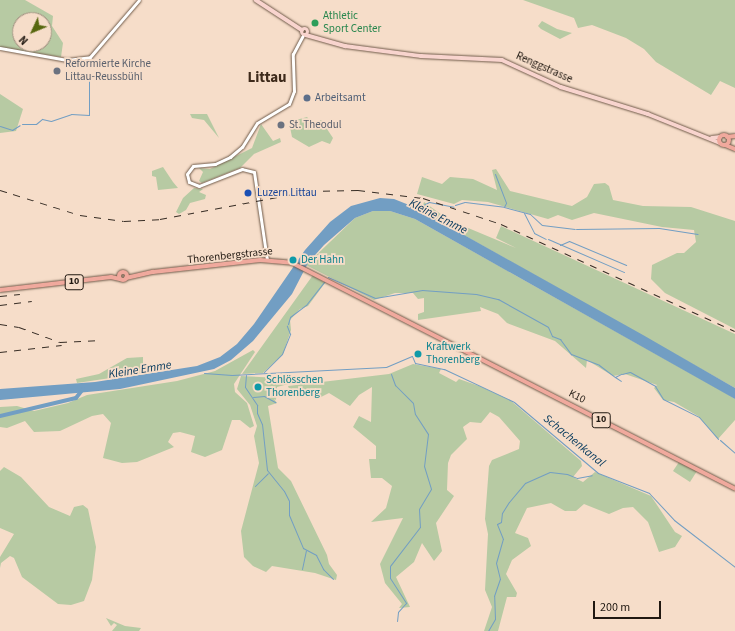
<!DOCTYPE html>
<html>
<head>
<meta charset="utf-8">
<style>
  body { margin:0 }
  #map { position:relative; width:735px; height:631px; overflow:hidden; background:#f6ddc9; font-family:"Source Sans 3",sans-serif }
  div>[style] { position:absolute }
  .green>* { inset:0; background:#b7caa3 }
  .water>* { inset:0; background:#729ec3 }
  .stream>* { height:1px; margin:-0.5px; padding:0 0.5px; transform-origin:0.5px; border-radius:0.5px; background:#729ec3 }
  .river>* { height:4px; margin:-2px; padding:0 2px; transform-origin:2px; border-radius:2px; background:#729ec3 }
  .roads { filter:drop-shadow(0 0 1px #715c4b) drop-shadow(0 0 1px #715c4b) }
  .tertiary>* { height:3px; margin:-1.5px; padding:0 1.5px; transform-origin:1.5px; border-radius:1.5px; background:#fff }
  .secondary>* { height:3.5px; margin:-1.75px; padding:0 1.75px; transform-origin:1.75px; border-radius:1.75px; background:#f8d4ce }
  .secondary>.ring { margin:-1.75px; padding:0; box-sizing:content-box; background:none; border:3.5px solid #f8d4ce; border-radius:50% }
  .primary>* { height:4px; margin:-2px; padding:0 2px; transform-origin:2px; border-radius:2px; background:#f0a99d }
  .primary>.ring { margin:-2px; padding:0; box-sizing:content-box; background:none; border:4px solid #f0a99d; border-radius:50% }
  .rail>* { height:1px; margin-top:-0.5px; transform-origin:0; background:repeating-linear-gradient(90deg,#372d25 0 7px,transparent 0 14px) }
  .dots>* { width:11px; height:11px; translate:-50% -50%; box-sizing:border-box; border:2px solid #f6ddc9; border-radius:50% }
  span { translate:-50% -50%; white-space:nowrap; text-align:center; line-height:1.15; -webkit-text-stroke:3.5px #f6ddc9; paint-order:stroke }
  .shield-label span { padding:1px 3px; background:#f6ddc9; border:1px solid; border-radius:3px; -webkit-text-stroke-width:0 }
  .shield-label { font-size:10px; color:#201811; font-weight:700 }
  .leisure-label { font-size:11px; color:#27864d }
  .left { translate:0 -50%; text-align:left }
  .worship-label { font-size:11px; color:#5b616d }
  .street-label { font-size:11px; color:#201811 }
  .service-label { font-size:11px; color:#4e5e75 }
  .transit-label { font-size:11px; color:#164399 }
  .culture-label { font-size:11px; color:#0d838f }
  .water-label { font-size:12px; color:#00365b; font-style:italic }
  .district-label { font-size:15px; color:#3e2a1b; font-weight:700 }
  .north { position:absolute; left:12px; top:12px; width:40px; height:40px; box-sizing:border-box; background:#f6ddc9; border:1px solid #a08e7f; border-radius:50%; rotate:226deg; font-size:11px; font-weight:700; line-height:16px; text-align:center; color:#201811 }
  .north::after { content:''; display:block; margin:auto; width:14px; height:18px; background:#57670f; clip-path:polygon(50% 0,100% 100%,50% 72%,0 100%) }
  .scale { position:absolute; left:593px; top:601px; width:68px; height:18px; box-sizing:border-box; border:2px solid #201811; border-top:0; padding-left:5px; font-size:12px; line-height:14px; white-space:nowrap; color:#201811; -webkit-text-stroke:3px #f6ddc9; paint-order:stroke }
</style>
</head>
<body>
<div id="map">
  <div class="green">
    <div style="clip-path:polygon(evenodd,0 0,25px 0,53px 16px,52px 26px,63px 43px,61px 57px,0 48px,0 0,20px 20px,44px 20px,44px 44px,20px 44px,20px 20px)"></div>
    <div style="clip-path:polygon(523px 0,735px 0,735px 88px,720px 81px,711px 95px,656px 62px,644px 49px,626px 38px,592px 25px,578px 28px,574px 18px)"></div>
    <div style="clip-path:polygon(542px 21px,557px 29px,572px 33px,560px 39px,541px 29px,538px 26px)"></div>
    <div style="clip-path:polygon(0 94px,23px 109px,16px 131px,0 133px)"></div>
    <div style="clip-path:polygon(190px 114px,207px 114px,219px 138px,204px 120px,192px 118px)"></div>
    <div style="clip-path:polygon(307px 117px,314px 125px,321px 120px,333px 138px,330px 144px,322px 141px,309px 147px,292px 137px,289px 122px)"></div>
    <div style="clip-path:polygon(261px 124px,273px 141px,280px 138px,281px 142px,254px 154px,240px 168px,202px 183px,199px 181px,203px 172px,199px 168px,210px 169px,252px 148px)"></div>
    <div style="clip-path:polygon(163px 167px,173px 182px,178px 188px,158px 190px,156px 177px,152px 176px,152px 171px)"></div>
    <div style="clip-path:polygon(496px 169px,510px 191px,572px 206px,587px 197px,594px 184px,605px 183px,609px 186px,613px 200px,643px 206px,691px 207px,735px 221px,735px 329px,665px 293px,651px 279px,652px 265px,677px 253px,684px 253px,696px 242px,694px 230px,662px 227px,594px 213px,572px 220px,558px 215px,548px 219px,488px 202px,462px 200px,454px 204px,417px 194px,422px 177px,442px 184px,450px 177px,473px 179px,497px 190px,492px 170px)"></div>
    <div style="clip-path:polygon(194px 188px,203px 189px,199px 192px,206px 195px,205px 199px,190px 203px,186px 210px,179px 214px,176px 212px,183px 198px)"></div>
    <div style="clip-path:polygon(424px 202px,449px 220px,516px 248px,540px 250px,516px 248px,496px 238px,501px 226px,735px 334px,735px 388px,414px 207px,423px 205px)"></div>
    <div style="clip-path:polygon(373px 211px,390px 211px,415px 219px,729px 395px,735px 399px,735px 420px,718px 439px,698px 416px,674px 402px,663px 400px,654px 388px,657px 385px,625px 374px,613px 376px,587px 360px,586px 368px,555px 341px,507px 323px,498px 314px,480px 307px,481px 311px,418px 320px,418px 314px,424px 312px,424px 298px,418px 299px,413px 293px,395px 293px,374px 300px,306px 265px,355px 218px)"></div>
    <div style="clip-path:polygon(313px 275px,325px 283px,308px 306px,300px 309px,290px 320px,291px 330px,283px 354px,263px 373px,242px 374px)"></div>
    <div style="clip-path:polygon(253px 350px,255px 352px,234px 384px,235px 392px,247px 403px,254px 426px,250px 428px,240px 420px,232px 420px,222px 450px,205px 457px,191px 452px,195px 436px,180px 432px,173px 433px,168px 442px,174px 447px,137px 462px,122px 463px,103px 458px,111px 423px,103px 414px,92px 416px,60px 431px,34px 432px,25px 421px,7px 428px,0 427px,0 407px,17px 406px,34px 411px,68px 403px,87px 395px,177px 381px,215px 371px)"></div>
    <div style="clip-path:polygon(143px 357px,143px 368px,156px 367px,164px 370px,77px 383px,76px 379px,99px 374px,127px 358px)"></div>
    <div style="clip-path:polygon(413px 364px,441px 369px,439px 373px,456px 382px,459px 379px,479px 386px,510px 400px,581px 461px,582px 466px,573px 477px,583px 482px,595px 472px,651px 496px,675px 532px,682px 536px,675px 547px,659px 552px,648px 522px,633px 507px,623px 508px,609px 514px,584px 504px,576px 511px,565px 511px,551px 503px,527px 508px,515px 533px,528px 538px,531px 546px,512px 560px,506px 574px,517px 593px,516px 597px,507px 597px,498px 631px,484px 631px,492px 607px,485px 590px,488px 534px,485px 519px,489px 466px,492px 460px,519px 449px,520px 441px,499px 417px,490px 412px,481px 423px,470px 422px,463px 427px,467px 439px,451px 455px,448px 463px,447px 490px,454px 496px,436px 523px,442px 551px,434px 561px,422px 543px,414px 562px,396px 577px,410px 607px,399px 608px,402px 604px,385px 583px,380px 564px,403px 518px,371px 522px,386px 508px,392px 486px,382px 478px,371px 478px,369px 459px,376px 459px,376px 446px,353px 427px,359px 416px,371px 422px,372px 387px,359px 395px,350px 406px,329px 393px,321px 397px,290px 391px,288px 386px,389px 374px)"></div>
    <div style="clip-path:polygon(241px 376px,281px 378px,292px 383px,277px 387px,276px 400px,274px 399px,277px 403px,268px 406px,278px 468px,291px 481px,327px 555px,329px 564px,337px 575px,336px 580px,315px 573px,272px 566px,266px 572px,253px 566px,244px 557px,241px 531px,259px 463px,254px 436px,257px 426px,250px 405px,237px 389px)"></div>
    <div style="clip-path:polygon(679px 462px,697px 471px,690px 482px,673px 471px)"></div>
    <div style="clip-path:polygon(4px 467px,21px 477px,49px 507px,70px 516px,74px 507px,83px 505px,88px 509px,96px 547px,92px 580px,84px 601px,71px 605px,58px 604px,22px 577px,14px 558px,10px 556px,1px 563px,0 568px,0 557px,14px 534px,0 528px,0 471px)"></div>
    <div style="clip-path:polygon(106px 618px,125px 626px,141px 628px,139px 631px,112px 631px,117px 625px,114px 623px,111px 626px)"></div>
  </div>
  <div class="water">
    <div style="clip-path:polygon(380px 198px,394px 199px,414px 207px,643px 335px,735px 388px,735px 399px,415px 219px,390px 211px,373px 211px,355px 218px,324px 245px,308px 263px,292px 294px,253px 341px,231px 360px,214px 369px,120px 389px,0 400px,0 389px,95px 382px,197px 366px,220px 357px,237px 344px,254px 324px,305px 250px,330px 222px,351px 206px)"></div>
  </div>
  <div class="stream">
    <div style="left:22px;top:124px;width:14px"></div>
    <div style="left:36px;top:124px;width:8px;rotate:-40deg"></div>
    <div style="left:42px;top:119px;width:9px;rotate:13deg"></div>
    <div style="left:51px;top:121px;width:21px;rotate:-19deg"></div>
    <div style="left:71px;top:114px;width:18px;rotate:3deg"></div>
    <div style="left:89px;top:115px;width:37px;rotate:-90deg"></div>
    <div style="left:0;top:126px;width:13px;rotate:18deg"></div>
    <div style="left:12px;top:130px;width:9px;rotate:-32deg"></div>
    <div style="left:495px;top:174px;width:31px;rotate:69deg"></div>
    <div style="left:506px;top:203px;width:4px;rotate:117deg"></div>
    <div style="left:455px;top:205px;width:10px;rotate:-17deg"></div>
    <div style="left:465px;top:202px;width:39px;rotate:7deg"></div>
    <div style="left:504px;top:207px;width:27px;rotate:15deg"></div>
    <div style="left:530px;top:214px;width:16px;rotate:43deg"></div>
    <div style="left:542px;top:225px;width:33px;rotate:7deg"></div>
    <div style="left:418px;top:208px;width:13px;rotate:-29deg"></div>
    <div style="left:429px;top:202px;width:25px;rotate:11deg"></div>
    <div style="left:524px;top:213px;width:22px;rotate:63deg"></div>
    <div style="left:534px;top:233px;width:13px;rotate:27deg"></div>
    <div style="left:576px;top:229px;width:83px;rotate:-0.7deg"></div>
    <div style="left:659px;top:228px;width:39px;rotate:9deg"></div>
    <div style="left:548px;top:239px;width:83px;rotate:23.5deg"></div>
    <div style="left:560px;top:245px;width:10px;rotate:-24deg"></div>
    <div style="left:569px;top:241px;width:62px;rotate:22.8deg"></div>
    <div style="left:328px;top:277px;width:51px;rotate:24.1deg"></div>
    <div style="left:375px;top:298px;width:48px;rotate:-9.7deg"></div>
    <div style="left:422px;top:290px;width:54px;rotate:4.2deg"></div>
    <div style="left:476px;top:294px;width:23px;rotate:13deg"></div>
    <div style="left:498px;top:299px;width:57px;rotate:29.2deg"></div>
    <div style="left:548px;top:327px;width:10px;rotate:66deg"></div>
    <div style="left:552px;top:336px;width:9px;rotate:21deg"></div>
    <div style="left:560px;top:339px;width:19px;rotate:54deg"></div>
    <div style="left:571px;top:354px;width:30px;rotate:21deg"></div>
    <div style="left:599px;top:365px;width:20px;rotate:37deg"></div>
    <div style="left:615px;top:377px;width:7px;rotate:-27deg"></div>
    <div style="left:288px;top:324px;width:7px;rotate:-74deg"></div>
    <div style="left:290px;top:317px;width:20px;rotate:-37deg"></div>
    <div style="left:306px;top:305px;width:31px;rotate:-52deg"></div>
    <div style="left:264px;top:372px;width:25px;rotate:-45deg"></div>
    <div style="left:282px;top:354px;width:22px;rotate:-68deg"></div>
    <div style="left:290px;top:334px;width:9px;rotate:-111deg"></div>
    <div style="left:204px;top:373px;width:28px;rotate:4deg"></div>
    <div style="left:232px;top:375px;width:154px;rotate:-3deg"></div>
    <div style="left:386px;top:367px;width:28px;rotate:-23deg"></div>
    <div style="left:412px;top:356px;width:8px;rotate:67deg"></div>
    <div style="left:415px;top:363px;width:30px;rotate:12deg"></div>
    <div style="left:444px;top:369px;width:77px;rotate:25.2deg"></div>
    <div style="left:514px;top:402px;width:110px;rotate:40.2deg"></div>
    <div style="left:598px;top:473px;width:55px;rotate:21.4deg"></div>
    <div style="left:649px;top:493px;width:37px;rotate:47deg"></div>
    <div style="left:674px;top:520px;width:77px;rotate:37.6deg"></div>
    <div style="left:391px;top:374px;width:12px;rotate:70deg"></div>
    <div style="left:395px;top:385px;width:25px;rotate:45deg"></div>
    <div style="left:413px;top:403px;width:11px;rotate:80deg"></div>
    <div style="left:415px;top:414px;width:24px;rotate:57deg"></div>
    <div style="left:428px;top:434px;width:32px;rotate:97deg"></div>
    <div style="left:424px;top:466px;width:24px;rotate:73deg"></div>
    <div style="left:431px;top:489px;width:23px;rotate:121deg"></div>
    <div style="left:419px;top:509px;width:18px;rotate:87deg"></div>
    <div style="left:420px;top:527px;width:49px;rotate:127.6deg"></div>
    <div style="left:390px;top:566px;width:12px;rotate:90deg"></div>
    <div style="left:390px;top:578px;width:30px;rotate:57deg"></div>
    <div style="left:406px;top:603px;width:12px;rotate:132deg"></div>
    <div style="left:398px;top:612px;width:9px;rotate:96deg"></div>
    <div style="left:622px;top:374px;width:8px;rotate:-14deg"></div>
    <div style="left:630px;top:372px;width:29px;rotate:29deg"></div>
    <div style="left:655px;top:386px;width:15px;rotate:58deg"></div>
    <div style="left:663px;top:399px;width:40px;rotate:26.6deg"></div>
    <div style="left:699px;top:417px;width:29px;rotate:49deg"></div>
    <div style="left:246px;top:375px;width:12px;rotate:95deg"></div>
    <div style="left:245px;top:387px;width:22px;rotate:56deg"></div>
    <div style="left:257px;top:405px;width:8px;rotate:90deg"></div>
    <div style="left:257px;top:413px;width:12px;rotate:66deg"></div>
    <div style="left:262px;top:424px;width:46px;rotate:83.8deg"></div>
    <div style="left:267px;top:470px;width:27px;rotate:51deg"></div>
    <div style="left:284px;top:491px;width:11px;rotate:63deg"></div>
    <div style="left:289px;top:501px;width:14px;rotate:90deg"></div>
    <div style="left:289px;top:515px;width:36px;rotate:67deg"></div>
    <div style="left:303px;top:548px;width:15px;rotate:28deg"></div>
    <div style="left:316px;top:555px;width:16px;rotate:63deg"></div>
    <div style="left:323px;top:569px;width:14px;rotate:45deg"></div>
    <div style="left:615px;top:377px;width:7px;rotate:34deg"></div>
    <div style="left:253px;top:397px;width:11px;rotate:-5deg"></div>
    <div style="left:264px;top:396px;width:13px;rotate:29deg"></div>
    <div style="left:720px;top:440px;width:20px;rotate:41deg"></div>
    <div style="left:255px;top:486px;width:18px;rotate:-45deg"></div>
    <div style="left:302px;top:569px;width:19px;rotate:-78deg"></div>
    <div style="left:488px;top:631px;width:14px;rotate:-60deg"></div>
    <div style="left:495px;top:619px;width:23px;rotate:-92deg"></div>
    <div style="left:494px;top:596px;width:18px;rotate:-71deg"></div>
    <div style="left:500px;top:579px;width:16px;rotate:-104deg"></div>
    <div style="left:496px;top:563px;width:25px;rotate:-74deg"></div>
    <div style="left:503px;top:539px;width:16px;rotate:-112deg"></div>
    <div style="left:497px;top:524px;width:4px;rotate:-27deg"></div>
    <div style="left:501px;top:522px;width:9px;rotate:-84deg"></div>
    <div style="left:502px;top:513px;width:13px;rotate:-58deg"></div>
    <div style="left:509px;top:502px;width:25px;rotate:-50deg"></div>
    <div style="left:525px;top:483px;width:27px;rotate:-24deg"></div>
    <div style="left:550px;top:472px;width:17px;rotate:7deg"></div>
    <div style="left:567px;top:474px;width:11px;rotate:22deg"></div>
    <div style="left:577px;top:478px;width:15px;rotate:-11deg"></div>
  </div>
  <div class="river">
    <div style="left:0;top:416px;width:78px;rotate:-13.3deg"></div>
    <div style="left:76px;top:398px;width:11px;rotate:-52deg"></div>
  </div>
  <div class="roads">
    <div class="tertiary">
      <div style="left:0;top:48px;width:68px;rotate:10.2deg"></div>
      <div style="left:67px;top:60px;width:23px;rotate:-7deg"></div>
      <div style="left:90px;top:57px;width:75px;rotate:-49.3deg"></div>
      <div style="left:267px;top:260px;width:89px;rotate:-98.4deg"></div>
      <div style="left:254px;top:172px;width:12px;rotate:-166deg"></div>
      <div style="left:242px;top:169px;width:46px;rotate:158.4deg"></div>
      <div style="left:199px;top:186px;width:11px;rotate:-158deg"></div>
      <div style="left:189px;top:182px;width:8px;rotate:-104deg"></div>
      <div style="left:187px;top:174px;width:10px;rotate:-53deg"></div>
      <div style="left:193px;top:166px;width:22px;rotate:-5deg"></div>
      <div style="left:215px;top:164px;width:17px;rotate:-25deg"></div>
      <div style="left:230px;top:157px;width:16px;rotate:-40deg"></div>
      <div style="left:242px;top:147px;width:28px;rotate:-58deg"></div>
      <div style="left:257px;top:123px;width:37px;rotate:-31deg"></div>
      <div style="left:289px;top:104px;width:14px;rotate:-69deg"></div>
      <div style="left:294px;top:91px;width:37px;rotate:-92deg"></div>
      <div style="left:293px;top:54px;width:21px;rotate:-62deg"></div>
    </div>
    <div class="secondary">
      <div style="left:256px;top:0;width:55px;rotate:33.1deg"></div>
      <div class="ring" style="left:301.5px;top:28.5px;width:3.5px;height:3.5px"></div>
      <div style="left:306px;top:35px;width:41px;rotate:15.8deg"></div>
      <div style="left:345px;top:46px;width:77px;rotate:7.5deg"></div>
      <div style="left:421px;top:56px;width:81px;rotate:2.8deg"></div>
      <div style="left:502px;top:60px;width:65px;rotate:24.6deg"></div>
      <div style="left:561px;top:87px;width:91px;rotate:17.2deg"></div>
      <div style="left:648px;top:114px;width:78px;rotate:21.9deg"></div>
      <div style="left:712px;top:138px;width:8px;rotate:-7deg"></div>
    </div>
    <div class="primary">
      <div class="ring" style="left:719px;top:135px;width:6px;height:6px"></div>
      <div style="left:727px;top:137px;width:8px;rotate:-7deg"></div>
      <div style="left:725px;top:145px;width:11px;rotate:22deg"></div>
      <div class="ring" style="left:119px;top:272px;width:4px;height:4px"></div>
      <div style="left:126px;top:278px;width:28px;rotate:-13deg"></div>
      <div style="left:153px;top:272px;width:108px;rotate:-6.4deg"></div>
      <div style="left:260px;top:260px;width:32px;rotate:5deg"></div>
      <div style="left:292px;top:263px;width:497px;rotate:27deg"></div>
      <div style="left:0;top:290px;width:112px;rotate:-6.7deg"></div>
      <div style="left:111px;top:277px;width:9px;rotate:13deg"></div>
    </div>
  </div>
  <div class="rail">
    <div style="left:0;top:190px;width:84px;rotate:17.4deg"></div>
    <div style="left:80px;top:215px;width:44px;rotate:7.8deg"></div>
    <div style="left:124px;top:221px;width:40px;rotate:-2.9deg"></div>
    <div style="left:160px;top:219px;width:152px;rotate:-10.6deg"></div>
    <div style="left:309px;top:191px;width:49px;rotate:-1.2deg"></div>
    <div style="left:358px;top:190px;width:65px;rotate:7deg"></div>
    <div style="left:423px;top:198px;width:82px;rotate:18.4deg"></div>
    <div style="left:501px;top:224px;width:257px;rotate:24.6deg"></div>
    <div style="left:0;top:296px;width:20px;rotate:-6deg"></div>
    <div style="left:0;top:305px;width:32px;rotate:-7deg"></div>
    <div style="left:0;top:324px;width:19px;rotate:9deg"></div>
    <div style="left:19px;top:327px;width:44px;rotate:20.1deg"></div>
    <div style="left:60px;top:342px;width:42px;rotate:-2.7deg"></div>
    <div style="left:0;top:352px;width:62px;rotate:-6.4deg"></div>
  </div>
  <div class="dots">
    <div style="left:315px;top:23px;background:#2e9e5b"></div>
    <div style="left:57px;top:71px;background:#6b7280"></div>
    <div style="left:307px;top:98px;background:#5c6f8a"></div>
    <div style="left:281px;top:125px;background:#6b7280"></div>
    <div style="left:248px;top:193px;background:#1a4fb4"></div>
    <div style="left:293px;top:260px;background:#0f9aa8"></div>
    <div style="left:418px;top:354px;background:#0f9aa8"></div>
    <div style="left:258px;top:387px;background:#0f9aa8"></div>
  </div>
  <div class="shield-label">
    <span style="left:74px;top:282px">10</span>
    <span style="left:601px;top:420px">10</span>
  </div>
  <div class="leisure-label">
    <span class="left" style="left:323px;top:23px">Athletic<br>Sport Center</span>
  </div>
  <div class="worship-label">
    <span class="left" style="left:65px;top:71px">Reformierte Kirche<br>Littau-Reussbühl</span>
    <span class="left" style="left:289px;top:125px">St. Theodul</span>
  </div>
  <div class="street-label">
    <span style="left:544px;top:68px;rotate:24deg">Renggstrasse</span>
    <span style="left:230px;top:256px;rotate:-6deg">Thorenbergstrasse</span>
    <span style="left:577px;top:397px;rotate:27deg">K10</span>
  </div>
  <div class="service-label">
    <span class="left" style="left:315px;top:98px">Arbeitsamt</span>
  </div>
  <div class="transit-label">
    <span class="left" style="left:257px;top:193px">Luzern Littau</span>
  </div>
  <div class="culture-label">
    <span class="left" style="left:301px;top:260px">Der Hahn</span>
    <span class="left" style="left:426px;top:354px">Kraftwerk<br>Thorenberg</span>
    <span class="left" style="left:266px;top:387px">Schlösschen<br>Thorenberg</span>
  </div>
  <div class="water-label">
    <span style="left:438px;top:217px;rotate:27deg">Kleine Emme</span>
    <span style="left:140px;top:370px;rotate:-9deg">Kleine Emme</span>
    <span style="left:574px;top:441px;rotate:39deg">Schachenkanal</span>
  </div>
  <div class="district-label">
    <span style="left:267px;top:78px">Littau</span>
  </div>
  <div class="north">N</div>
  <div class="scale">200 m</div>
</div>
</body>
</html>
